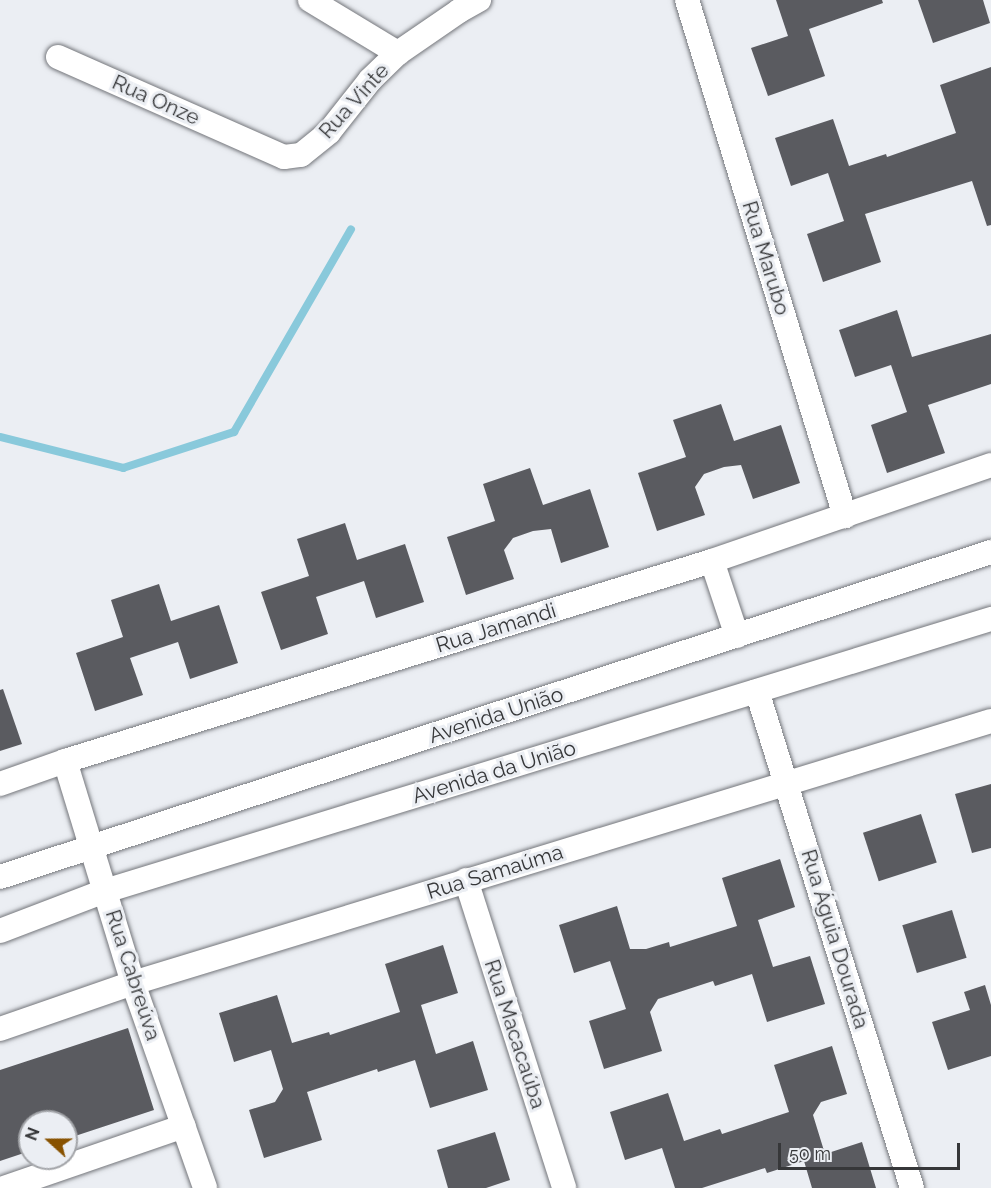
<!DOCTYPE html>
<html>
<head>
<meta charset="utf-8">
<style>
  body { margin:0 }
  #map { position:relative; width:991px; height:1188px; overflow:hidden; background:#ebeef3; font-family:Raleway,sans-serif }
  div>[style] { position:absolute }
  .stream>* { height:8px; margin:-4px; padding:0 4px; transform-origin:4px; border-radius:4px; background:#89c9db }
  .building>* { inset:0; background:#5a5b60; transform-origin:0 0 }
  .roads { filter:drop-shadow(0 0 2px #74767b) drop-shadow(0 0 2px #74767b) }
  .street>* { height:24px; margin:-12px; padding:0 12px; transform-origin:12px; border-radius:12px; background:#fff }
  span { translate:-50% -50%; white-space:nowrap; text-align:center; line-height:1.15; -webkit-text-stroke:6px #ebeef3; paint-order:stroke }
  .street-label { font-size:21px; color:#363739 }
  .north { position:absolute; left:18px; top:1110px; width:60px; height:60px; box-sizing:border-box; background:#ebeef3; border:2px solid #a3a5a9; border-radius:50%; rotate:291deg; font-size:16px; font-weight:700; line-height:24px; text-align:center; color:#363739 }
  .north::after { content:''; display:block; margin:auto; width:21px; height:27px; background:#885200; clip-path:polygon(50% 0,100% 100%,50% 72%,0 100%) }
  .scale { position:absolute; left:778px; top:1143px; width:182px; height:27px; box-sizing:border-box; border:3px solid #363739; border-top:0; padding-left:8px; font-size:18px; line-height:21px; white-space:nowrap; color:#363739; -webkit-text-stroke:4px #ebeef3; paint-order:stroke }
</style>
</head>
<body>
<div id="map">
  <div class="stream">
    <div style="left:0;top:437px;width:127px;rotate:14.1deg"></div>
    <div style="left:123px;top:468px;width:117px;rotate:-18deg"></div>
    <div style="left:234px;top:432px;width:234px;rotate:-60deg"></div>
  </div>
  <div class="building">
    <div style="clip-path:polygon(776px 0,882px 0,883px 3px,809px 29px,825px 76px,768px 96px,751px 48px,788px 36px)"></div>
    <div style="clip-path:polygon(918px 0,983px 0,990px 23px,933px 43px)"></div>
    <div style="clip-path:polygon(991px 67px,991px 225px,987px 226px,972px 181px,865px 214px,881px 262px,823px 282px,807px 234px,844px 221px,828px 173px,791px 186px,775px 138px,833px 119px,849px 166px,886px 154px,887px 157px,956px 133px,940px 85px)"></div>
    <div style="clip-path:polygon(897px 310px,912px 357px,991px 334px,991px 384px,928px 405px,945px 453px,887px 473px,871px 425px,907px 412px,891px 365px,855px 377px,839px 330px)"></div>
    <div style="clip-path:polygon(721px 404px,734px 441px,781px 425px,800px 483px,753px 499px,741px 465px,724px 467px,704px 474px,695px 487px,705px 515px,657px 531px,638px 473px,686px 457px,673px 420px)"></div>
    <div style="clip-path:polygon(530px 468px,543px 505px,590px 489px,609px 547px,561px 563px,551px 529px,533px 531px,513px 538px,504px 550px,514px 579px,466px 595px,447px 537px,495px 521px,483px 484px)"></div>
    <div style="clip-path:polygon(345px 523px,357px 560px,405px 544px,424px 602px,376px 618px,364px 581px,316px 597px,328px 634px,281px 650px,261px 592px,309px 576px,297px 539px)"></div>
    <div style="clip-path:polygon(159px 584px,171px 621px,219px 605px,238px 663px,190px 679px,178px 642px,130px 658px,143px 695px,95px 711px,76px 653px,123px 637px,111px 600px)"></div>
    <div style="clip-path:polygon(3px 689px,22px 744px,0 751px,0 690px)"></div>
    <div style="clip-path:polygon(991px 784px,991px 848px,972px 853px,955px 794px)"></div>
    <div style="left:921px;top:814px;width:51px;height:61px;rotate:72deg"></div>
    <div style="clip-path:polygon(780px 859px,795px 907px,758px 920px,773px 967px,810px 956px,825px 1004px,767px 1022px,752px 974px,715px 986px,713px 981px,658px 999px,650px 1012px,662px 1051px,604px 1069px,589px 1021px,626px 1009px,610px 961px,574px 973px,559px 925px,617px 906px,630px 949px,646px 949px,669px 942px,670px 947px,737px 926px,722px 878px)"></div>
    <div style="left:952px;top:910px;width:50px;height:52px;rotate:73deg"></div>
    <div style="clip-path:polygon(443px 945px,458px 993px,421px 1005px,436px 1054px,473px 1041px,488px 1090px,430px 1108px,415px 1060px,378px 1072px,377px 1069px,307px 1092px,322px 1140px,264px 1158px,249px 1110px,275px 1102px,283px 1089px,271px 1050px,234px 1062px,219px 1013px,277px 995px,292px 1043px,329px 1032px,330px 1035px,400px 1012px,385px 964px)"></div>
    <div style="clip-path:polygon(985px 985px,991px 1005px,991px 1056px,948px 1070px,932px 1022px,970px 1010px,964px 992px)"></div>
    <div style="clip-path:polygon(128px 1028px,154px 1110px,66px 1139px,66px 1122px,30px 1122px,30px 1151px,0 1161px,0 1070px)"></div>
    <div style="clip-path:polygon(832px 1046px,847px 1094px,821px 1102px,813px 1115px,825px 1154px,862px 1142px,876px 1188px,812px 1188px,804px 1161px,767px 1173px,765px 1168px,702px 1188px,675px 1188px,662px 1148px,625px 1160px,610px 1112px,668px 1093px,684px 1141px,720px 1129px,722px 1134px,789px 1112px,774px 1065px)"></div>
    <div style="clip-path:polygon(495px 1132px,510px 1180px,486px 1188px,448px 1188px,437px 1150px)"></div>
  </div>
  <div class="roads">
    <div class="street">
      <div style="left:310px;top:0;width:103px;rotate:31.1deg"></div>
      <div style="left:687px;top:0;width:540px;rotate:72.98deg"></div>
      <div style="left:58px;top:57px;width:247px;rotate:23.9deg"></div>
      <div style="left:284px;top:157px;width:17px;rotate:-7deg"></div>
      <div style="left:301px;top:155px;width:36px;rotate:-39deg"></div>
      <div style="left:329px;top:132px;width:66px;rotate:-51.7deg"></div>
      <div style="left:370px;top:80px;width:39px;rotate:-44deg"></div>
      <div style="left:398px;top:53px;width:74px;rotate:-34.5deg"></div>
      <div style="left:459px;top:11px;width:23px;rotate:-29deg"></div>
      <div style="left:712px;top:561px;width:79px;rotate:71.6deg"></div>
      <div style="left:757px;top:691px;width:521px;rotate:72.68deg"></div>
      <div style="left:65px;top:761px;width:232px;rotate:73deg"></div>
      <div style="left:133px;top:983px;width:217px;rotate:70.6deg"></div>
      <div style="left:0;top:784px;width:69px;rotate:-19.5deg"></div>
      <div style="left:65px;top:761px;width:677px;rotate:-17.18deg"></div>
      <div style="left:712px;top:561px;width:295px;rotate:-19deg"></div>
      <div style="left:0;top:877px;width:1043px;rotate:-18.16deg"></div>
      <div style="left:466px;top:880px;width:323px;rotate:72.3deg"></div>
      <div style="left:0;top:931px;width:112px;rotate:-20.9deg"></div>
      <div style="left:105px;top:891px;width:927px;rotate:-17.07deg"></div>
      <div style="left:0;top:1029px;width:141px;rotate:-19.1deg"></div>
      <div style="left:133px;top:983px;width:897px;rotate:-16.98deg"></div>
      <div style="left:4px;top:1188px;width:190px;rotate:-19deg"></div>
    </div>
  </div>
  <div class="street-label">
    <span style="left:156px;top:100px;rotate:24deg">Rua Onze</span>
    <span style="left:354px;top:101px;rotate:-48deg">Rua Vinte</span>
    <span style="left:766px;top:258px;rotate:73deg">Rua Marubo</span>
    <span style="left:496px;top:628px;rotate:-17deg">Rua Jamandi</span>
    <span style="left:496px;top:715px;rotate:-18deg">Avenida União</span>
    <span style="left:494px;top:772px;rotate:-17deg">Avenida da União</span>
    <span style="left:495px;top:872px;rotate:-17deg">Rua Samaúma</span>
    <span style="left:835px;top:939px;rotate:73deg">Rua Águia Dourada</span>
    <span style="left:133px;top:975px;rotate:72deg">Rua Cabreúva</span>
    <span style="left:515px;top:1034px;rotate:72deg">Rua Macacaúba</span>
  </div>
  <div class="north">N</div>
  <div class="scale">50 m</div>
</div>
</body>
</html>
